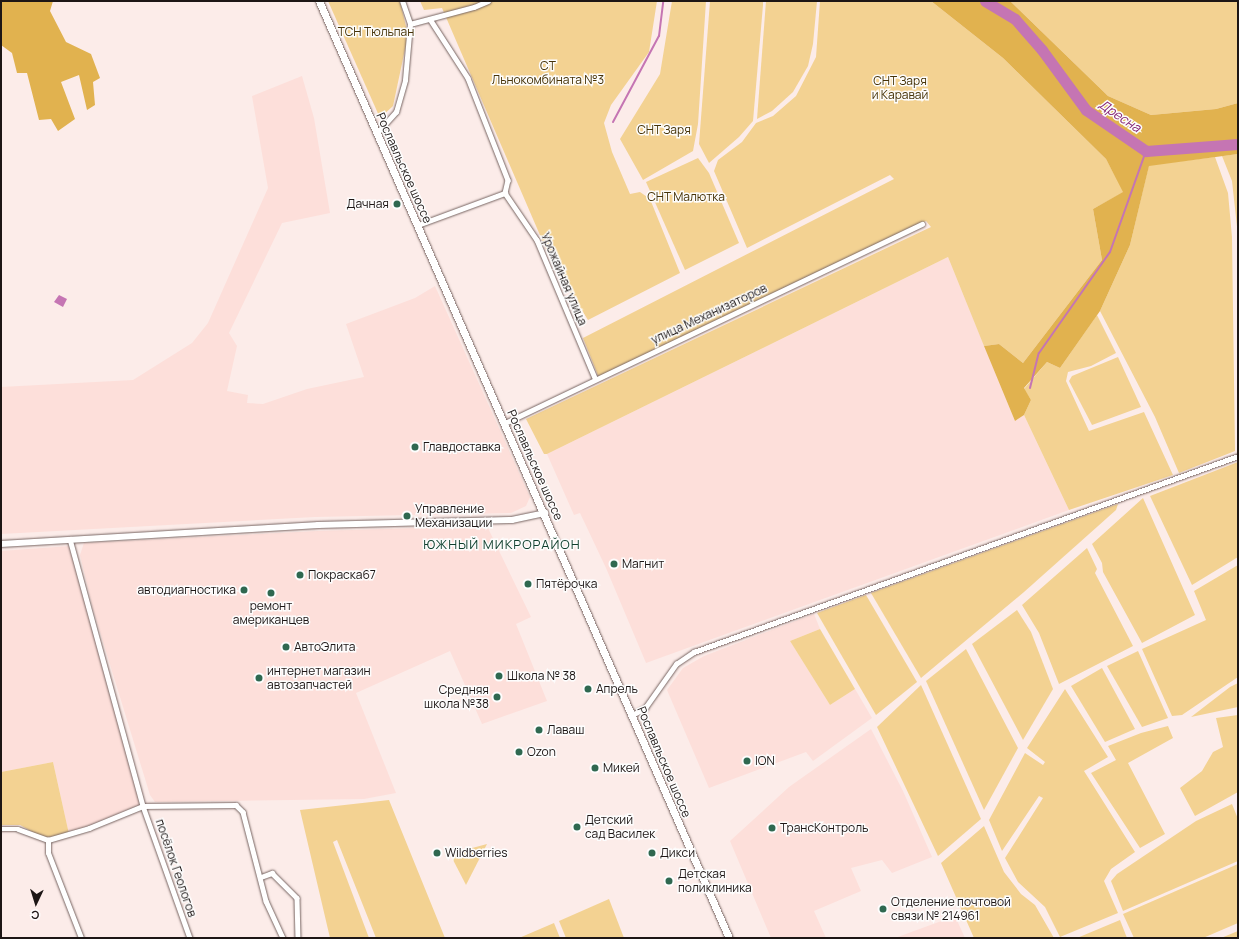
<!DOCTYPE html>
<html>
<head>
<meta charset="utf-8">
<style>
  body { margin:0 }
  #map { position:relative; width:1239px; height:939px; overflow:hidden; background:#fcece9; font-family:Manrope,sans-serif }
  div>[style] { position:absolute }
  .built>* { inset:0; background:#fddfda }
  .green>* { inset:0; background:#f3d292 }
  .forest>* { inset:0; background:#e1b24f }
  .water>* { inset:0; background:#c575b3 }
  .stream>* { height:2px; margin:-1px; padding:0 1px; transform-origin:1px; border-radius:1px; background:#c575b3 }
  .river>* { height:11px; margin:-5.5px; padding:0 5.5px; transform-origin:5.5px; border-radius:5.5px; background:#c575b3 }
  .roads { filter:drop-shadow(0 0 1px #776562) drop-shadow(0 0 1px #776562) }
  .minor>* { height:4.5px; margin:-2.25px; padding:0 2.25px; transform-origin:2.25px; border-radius:2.25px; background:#fff }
  .tertiary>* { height:5.5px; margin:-2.75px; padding:0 2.75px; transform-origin:2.75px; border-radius:2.75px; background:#fff }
  .primary>* { height:7px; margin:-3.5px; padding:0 3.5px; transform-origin:3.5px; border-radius:3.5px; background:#fff }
  .dots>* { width:11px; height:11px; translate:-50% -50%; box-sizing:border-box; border:2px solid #fdfdfd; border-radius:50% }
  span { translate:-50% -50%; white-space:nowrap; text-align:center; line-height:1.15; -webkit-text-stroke:3px #fdfdfd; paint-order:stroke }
  .park-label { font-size:12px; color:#463307 }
  .street-label { font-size:12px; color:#1d1615 }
  .poi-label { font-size:12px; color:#1d1615 }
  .right { translate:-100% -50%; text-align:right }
  .left { translate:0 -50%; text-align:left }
  .water-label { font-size:13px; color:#852575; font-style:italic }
  .neighbourhood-label { font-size:13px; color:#103f2d; letter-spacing:1px }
  .frame { position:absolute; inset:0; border:2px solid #1d1615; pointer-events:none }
  .north { position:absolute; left:16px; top:883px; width:40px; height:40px; -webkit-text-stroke:3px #fdfdfd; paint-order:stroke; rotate:184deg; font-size:11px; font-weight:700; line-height:16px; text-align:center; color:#1d1615 }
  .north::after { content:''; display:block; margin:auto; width:14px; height:18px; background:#1d1615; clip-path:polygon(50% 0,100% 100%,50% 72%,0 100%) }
</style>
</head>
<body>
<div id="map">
  <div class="built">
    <div style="clip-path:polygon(302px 76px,314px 118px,330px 213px,282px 223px,229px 333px,237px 346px,227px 391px,248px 395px,247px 403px,263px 404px,307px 389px,364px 377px,346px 324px,415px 298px,435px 286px,530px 497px,526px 506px,511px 513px,315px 517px,1px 534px,1px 387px,133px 380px,192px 343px,208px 323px,268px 188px,252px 96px)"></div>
    <div style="clip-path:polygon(948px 257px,1015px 421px,1024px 415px,1069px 510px,646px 663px,606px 568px,580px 513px,574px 515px,547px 454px)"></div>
    <div style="clip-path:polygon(487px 526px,531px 617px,516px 624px,547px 701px,482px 724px,450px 651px,356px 693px,396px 793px,364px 799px,155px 802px,150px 795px,93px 609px,80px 555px,84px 543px,318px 531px)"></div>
    <div style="clip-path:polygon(70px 546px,143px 807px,69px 834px,53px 762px,1px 772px,1px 551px)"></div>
    <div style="clip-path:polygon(814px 614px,820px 629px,790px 641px,830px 705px,855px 689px,872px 718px,813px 761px,806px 752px,709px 788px,667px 690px,683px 668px,704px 656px)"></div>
    <div style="clip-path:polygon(871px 729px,903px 791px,932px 857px,892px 873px,882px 860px,851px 868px,861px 891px,814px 911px,826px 938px,771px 938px,730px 841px,789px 787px)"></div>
    <div style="clip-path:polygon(955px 916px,965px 938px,895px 938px)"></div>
  </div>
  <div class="green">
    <div style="clip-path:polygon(328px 1px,400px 1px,408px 35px,393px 106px,380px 118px)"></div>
    <div style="clip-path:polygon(420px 1px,657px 1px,649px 52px,611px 105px,604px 123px,612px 152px,630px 194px,640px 192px,650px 199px,680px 273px,588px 320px,552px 263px,442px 8px,424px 10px)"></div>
    <div style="clip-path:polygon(672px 1px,706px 1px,698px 124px,693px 151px,643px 180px,620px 139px,660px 74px)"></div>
    <div style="clip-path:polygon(710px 1px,763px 1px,763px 5px,753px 121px,739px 137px,709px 163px,699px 144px)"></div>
    <div style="clip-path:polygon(766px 1px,817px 1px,813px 44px,808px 66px,793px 92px,772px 111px,757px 119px)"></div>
    <div style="clip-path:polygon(820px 1px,931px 1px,1003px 58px,1106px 159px,1124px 192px,1093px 209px,1102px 260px,1023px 363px,999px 344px,984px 346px,948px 257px,547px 454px,544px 454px,526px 419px,931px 227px,926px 221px,599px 378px,583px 338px,894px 179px,890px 175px,747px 248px,714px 171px,718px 160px,742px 142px,756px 123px,773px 116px,796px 96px,816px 57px)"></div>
    <div style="clip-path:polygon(1010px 1px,1238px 1px,1238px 103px,1216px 109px,1151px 115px,1108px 96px)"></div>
    <div style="clip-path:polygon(1238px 154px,1238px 236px,1232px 181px,1222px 156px)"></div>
    <div style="clip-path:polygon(1215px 157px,1228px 193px,1232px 237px,1235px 451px,1179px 473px,1155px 417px,1100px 311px,1130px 245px,1149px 165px)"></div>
    <div style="clip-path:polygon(698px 158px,709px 173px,739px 243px,685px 270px,646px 182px)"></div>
    <div style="clip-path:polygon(1097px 315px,1116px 353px,1091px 366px,1068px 372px,1066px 381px,1089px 431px,1144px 412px,1173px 475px,1069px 510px,1024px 415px,1031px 400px,1024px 389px,1047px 362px,1060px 368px)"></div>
    <div style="clip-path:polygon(1118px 357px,1141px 407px,1092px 425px,1069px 381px,1072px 376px)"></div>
    <div style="clip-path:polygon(1238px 462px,1238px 557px,1192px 585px,1150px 496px)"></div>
    <div style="clip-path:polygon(1143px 498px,1195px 615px,1142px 643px,1103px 572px,1102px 563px,1092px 544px)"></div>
    <div style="clip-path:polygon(1118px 504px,1116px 510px,1024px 592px,921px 678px,871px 593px)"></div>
    <div style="clip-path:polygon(1087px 548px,1097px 569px,1095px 573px,1133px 646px,1059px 684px,1039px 633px,1022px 605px)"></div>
    <div style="clip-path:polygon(1238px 565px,1238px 677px,1182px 715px,1172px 716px,1142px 649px,1206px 620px,1194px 591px)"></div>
    <div style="clip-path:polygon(866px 595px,917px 682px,876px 715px,817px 613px)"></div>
    <div style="clip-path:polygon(1017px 610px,1031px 632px,1053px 689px,1023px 740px,972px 644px)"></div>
    <div style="clip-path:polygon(820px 629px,855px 689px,830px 705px,790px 641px)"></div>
    <div style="clip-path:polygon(966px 649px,1018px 748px,984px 810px,926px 681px)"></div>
    <div style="clip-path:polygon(1138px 651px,1168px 718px,1142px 727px,1107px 666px)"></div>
    <div style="clip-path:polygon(1102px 668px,1135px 729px,1105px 742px,1071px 686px)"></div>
    <div style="clip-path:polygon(1238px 683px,1238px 707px,1191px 717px,1230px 687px)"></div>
    <div style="clip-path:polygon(921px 685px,981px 819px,938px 856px,877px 727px)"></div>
    <div style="clip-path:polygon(1065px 689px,1108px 757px,1084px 771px,1135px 852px,1111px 869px,1104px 881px,1118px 913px,1060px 937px,1045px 907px,1018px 882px,1005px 858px,1043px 798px,1039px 796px,1002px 851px,989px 820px,1025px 753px,1043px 765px,1045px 762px,1027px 748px)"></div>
    <div style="clip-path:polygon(1238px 715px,1238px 792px,1195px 816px,1180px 788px,1202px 771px,1213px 752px,1223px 747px,1216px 718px)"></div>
    <div style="clip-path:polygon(1168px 726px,1173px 738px,1128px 763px,1165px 834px,1140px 848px,1091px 773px,1116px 760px,1108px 746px,1141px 733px)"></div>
    <div style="clip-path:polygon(53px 762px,69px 834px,43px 838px,20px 825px,1px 825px,1px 772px)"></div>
    <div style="clip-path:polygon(389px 800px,445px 938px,376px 938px,337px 840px,333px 842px,369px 938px,330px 938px,300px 810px)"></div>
    <div style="clip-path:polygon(1232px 804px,1238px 819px,1238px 861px,1123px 911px,1111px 881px,1117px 874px,1196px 821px)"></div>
    <div style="clip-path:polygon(984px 826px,1004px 872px,1021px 894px,1035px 905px,1054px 938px,974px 938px,941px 863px)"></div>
    <div style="clip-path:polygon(487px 844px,466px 885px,450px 854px)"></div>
    <div style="clip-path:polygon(1238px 864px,1238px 923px,1203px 938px,1134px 938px,1123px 914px)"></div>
    <div style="clip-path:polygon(609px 899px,624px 938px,566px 938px,559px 921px)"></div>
    <div style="clip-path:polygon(1120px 920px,1127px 938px,1077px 938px)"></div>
    <div style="clip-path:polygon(554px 923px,560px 938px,519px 938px)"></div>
    <div style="clip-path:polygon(1238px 931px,1238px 938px,1221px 938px)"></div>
  </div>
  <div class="forest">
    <div style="clip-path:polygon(1px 1px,53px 1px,50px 11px,66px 42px,91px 54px,100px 78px,93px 82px,95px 105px,87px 110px,79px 75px,61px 82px,75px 119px,58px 131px,51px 119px,39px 120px,27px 73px,17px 73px,12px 53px,1px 45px)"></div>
    <div style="clip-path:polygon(931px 1px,1010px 1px,1108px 96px,1151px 115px,1216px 109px,1238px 103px,1238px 154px,1149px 166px,1130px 245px,1100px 311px,1060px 368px,1047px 362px,1024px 388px,1031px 400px,1024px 415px,1015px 421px,984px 346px,999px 344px,1023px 363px,1102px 260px,1093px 209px,1123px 192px,1106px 159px,1003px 58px)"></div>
  </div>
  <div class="water">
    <div style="clip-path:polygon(59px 295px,67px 299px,63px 307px,54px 302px)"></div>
  </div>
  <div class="stream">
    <div style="left:613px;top:122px;width:98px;rotate:-61.9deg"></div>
    <div style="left:659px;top:36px;width:35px;rotate:-83deg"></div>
    <div style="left:1030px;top:388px;width:36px;rotate:-76deg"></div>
    <div style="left:1039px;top:353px;width:123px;rotate:-54.9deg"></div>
    <div style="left:1110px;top:252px;width:107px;rotate:-70.4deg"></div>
  </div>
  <div class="river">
    <div style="left:985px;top:1px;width:35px;rotate:31deg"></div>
    <div style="left:1015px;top:19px;width:41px;rotate:48.9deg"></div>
    <div style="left:1042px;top:50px;width:74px;rotate:53.7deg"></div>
    <div style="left:1086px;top:110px;width:73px;rotate:34.3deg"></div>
    <div style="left:1146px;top:151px;width:92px;rotate:-4.4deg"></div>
  </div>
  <div class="roads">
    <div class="minor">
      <div style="left:430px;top:19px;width:70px;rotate:57.2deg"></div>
      <div style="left:468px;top:78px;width:110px;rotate:68.6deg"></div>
      <div style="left:508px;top:180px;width:13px;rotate:103deg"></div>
      <div style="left:505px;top:193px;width:57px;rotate:55.8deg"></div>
      <div style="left:537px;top:240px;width:150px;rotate:67.2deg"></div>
      <div style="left:410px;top:24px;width:66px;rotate:-14.9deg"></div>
      <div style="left:474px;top:7px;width:15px;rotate:-23deg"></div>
      <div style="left:376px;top:134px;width:30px;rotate:-48deg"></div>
      <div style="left:396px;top:112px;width:33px;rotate:-74deg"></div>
      <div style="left:405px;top:80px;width:56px;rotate:-84.9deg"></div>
      <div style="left:410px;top:24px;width:24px;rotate:-109deg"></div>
      <div style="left:418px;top:225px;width:93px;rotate:-20.2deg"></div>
      <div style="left:505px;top:423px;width:462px;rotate:-25.5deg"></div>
      <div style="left:70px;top:539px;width:277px;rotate:74.7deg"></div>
      <div style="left:143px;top:806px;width:140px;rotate:70.4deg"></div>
      <div style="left:632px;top:715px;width:15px;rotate:-28deg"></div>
      <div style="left:645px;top:708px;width:54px;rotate:-54.8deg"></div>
      <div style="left:676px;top:664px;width:22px;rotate:-34deg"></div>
      <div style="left:694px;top:652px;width:578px;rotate:-19.81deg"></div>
      <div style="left:1px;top:829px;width:17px"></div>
      <div style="left:18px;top:829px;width:32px;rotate:20deg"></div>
      <div style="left:261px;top:877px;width:12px;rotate:-20deg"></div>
      <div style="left:272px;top:873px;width:35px;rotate:45deg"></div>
      <div style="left:297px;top:898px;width:40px;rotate:88.6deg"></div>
      <div style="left:81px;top:938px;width:91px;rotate:-111.2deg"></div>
      <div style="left:48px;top:853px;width:13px;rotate:-90deg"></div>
      <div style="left:48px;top:840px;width:43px;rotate:-16.3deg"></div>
      <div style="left:89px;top:828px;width:58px;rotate:-22.2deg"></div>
      <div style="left:143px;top:806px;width:93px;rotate:-0.6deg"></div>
      <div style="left:236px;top:805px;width:10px;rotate:45deg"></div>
      <div style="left:243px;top:812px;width:92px;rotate:75.5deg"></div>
      <div style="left:266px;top:901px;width:41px;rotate:65.3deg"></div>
    </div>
    <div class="tertiary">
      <div style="left:1px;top:544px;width:318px;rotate:-3.4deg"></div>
      <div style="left:318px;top:525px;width:194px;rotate:-1.5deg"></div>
      <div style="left:512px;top:520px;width:34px;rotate:-12deg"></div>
    </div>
    <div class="primary">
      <div style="left:319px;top:1px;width:1023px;rotate:66.37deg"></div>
    </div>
  </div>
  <div class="dots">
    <div style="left:397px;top:204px;background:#2f6850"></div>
    <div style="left:415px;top:447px;background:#2f6850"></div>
    <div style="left:407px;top:516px;background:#2f6850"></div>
    <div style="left:614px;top:564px;background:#2f6850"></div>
    <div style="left:300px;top:575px;background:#2f6850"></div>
    <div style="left:528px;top:584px;background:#2f6850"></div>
    <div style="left:244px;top:590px;background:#2f6850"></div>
    <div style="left:271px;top:593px;background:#2f6850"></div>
    <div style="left:286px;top:647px;background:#2f6850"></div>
    <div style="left:499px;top:676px;background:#2f6850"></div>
    <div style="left:259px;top:678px;background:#2f6850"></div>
    <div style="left:588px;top:689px;background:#2f6850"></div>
    <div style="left:497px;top:697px;background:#2f6850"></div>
    <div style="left:539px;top:730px;background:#2f6850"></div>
    <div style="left:519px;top:752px;background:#2f6850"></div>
    <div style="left:747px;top:761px;background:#2f6850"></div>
    <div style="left:595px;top:768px;background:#2f6850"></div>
    <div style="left:577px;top:827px;background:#2f6850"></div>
    <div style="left:772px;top:828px;background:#2f6850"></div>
    <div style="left:437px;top:853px;background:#2f6850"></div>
    <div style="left:652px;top:853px;background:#2f6850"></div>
    <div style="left:669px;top:881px;background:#2f6850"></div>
    <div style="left:883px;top:909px;background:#2f6850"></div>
  </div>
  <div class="park-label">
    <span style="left:376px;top:32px">ТСН Тюльпан</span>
    <span style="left:548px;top:73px">СТ<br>Льнокомбината №3</span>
    <span style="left:900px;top:88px">СНТ Заря<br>и Каравай</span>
    <span style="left:664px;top:130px">СНТ Заря</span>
    <span style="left:686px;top:197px">СНТ Малютка</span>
  </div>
  <div class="street-label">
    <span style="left:404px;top:168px;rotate:66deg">Рославльское шоссе</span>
    <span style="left:564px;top:279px;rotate:67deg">Урожайная улица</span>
    <span style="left:709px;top:314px;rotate:-25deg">улица Механизаторов</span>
    <span style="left:535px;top:465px;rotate:66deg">Рославльское шоссе</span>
    <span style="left:664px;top:762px;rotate:67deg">Рославльское шоссе</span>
    <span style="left:176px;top:868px;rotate:71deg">посёлок Геологов</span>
  </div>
  <div class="poi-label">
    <span class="right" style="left:389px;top:204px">Дачная</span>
    <span class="left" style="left:423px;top:447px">Главдоставка</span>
    <span class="left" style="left:415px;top:516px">Управление<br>Механизации</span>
    <span class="left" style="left:622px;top:564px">Магнит</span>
    <span class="left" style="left:308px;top:575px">Покраска67</span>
    <span class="left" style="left:536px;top:584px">Пятёрочка</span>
    <span class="right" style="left:236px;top:590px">автодиагностика</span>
    <span style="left:271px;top:613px">ремонт<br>американцев</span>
    <span class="left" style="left:294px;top:647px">АвтоЭлита</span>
    <span class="left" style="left:267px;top:678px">интернет магазин<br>автозапчастей</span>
    <span class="left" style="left:507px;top:676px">Школа № 38</span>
    <span class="left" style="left:596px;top:689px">Апрель</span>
    <span class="right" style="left:489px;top:697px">Средняя<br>школа №38</span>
    <span class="left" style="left:547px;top:730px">Лаваш</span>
    <span class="left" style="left:527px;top:752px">Ozon</span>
    <span class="left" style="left:755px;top:761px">ION</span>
    <span class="left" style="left:603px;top:768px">Микей</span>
    <span class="left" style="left:585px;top:827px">Детский<br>сад Василек</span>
    <span class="left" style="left:780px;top:828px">ТрансКонтроль</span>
    <span class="left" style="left:445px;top:853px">Wildberries</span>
    <span class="left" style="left:660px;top:853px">Дикси</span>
    <span class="left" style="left:678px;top:881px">Детская<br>поликлиника</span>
    <span class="left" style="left:891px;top:909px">Отделение почтовой<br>связи № 214961</span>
  </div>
  <div class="water-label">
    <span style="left:1120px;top:116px;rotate:34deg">Дресна</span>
  </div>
  <div class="neighbourhood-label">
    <span style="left:502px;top:544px">ЮЖНЫЙ МИКРОРАЙОН</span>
  </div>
  <div class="frame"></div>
  <div class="north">С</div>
</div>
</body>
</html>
